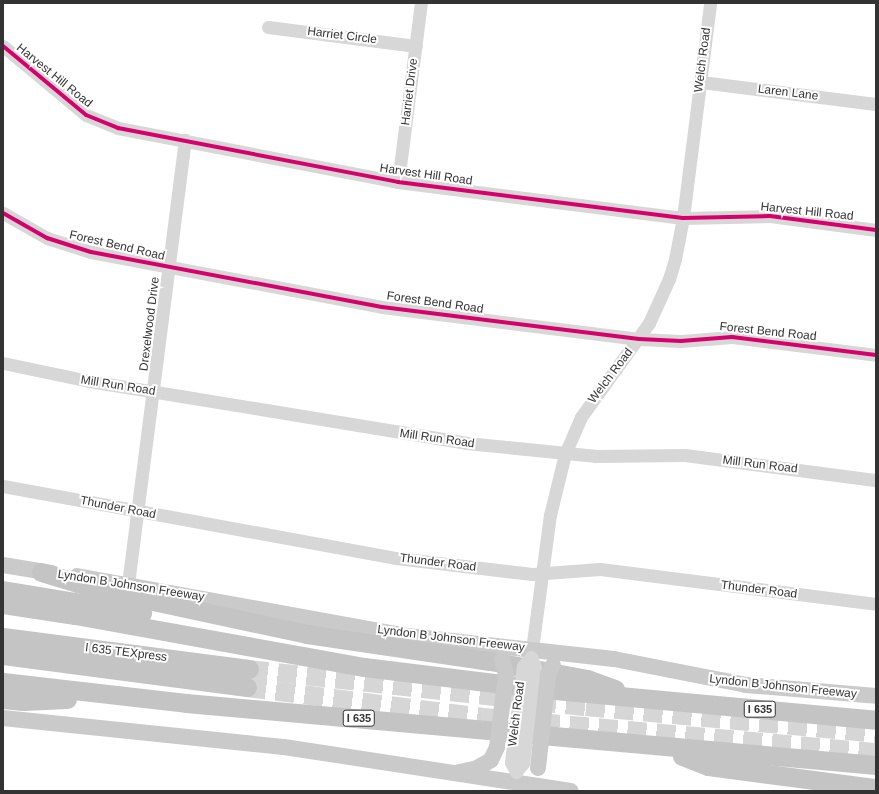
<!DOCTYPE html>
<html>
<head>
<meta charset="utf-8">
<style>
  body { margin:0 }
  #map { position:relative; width:879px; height:794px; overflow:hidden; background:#fff; font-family:Helvetica,sans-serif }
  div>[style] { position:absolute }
  .highway-tunnel>* { height:19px; margin-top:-9.5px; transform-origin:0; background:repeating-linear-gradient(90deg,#d6d6d6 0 19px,transparent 0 29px) }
  .minor>* { height:13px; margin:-6.5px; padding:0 6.5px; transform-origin:6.5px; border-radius:6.5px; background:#d7d7d7 }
  .major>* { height:16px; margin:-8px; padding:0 8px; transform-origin:8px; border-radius:8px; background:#cacaca }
  .highway>* { height:19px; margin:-9.5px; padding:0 9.5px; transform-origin:9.5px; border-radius:9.5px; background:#c4c4c4 }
  .minor-bridge>* { height:13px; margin:-6.5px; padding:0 6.5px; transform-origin:6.5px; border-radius:6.5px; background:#d7d7d7 }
  .major-bridge>* { height:16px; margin:-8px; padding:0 8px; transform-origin:8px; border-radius:8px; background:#cacaca }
  .cycleway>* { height:4px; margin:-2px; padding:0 2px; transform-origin:2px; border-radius:2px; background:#d6006c }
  span { translate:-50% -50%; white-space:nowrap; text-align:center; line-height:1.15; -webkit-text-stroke:4px #fff; paint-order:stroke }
  .shield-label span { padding:1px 3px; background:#fff; border:1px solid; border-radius:3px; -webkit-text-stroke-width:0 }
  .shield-label { font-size:11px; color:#333; font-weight:700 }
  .street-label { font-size:12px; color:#333 }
  .frame { position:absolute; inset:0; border:4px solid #333; pointer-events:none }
</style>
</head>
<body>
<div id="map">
  <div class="highway-tunnel">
    <div style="left:249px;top:669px;width:339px;rotate:6.3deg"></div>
    <div style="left:586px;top:706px;width:291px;rotate:5.3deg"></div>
    <div style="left:247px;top:687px;width:238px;rotate:7.2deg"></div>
    <div style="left:483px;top:717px;width:395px;rotate:5.1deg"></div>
  </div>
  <div class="minor">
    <div style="left:268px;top:27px;width:149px;rotate:7.3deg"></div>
    <div style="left:3px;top:46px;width:108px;rotate:39.7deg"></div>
    <div style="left:86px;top:115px;width:35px;rotate:22deg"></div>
    <div style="left:118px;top:128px;width:285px;rotate:10.9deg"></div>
    <div style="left:398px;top:182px;width:287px;rotate:7.2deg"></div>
    <div style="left:683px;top:218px;width:87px;rotate:-1.3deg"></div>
    <div style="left:770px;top:216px;width:107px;rotate:7.5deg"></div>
    <div style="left:701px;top:82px;width:176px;rotate:7.2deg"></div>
    <div style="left:398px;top:182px;width:180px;rotate:-82.7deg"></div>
    <div style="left:3px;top:213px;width:51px;rotate:29.6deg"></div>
    <div style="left:47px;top:238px;width:46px;rotate:17.7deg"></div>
    <div style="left:91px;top:252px;width:296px;rotate:10.7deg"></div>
    <div style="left:382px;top:307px;width:259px;rotate:7.1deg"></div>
    <div style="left:639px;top:339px;width:42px;rotate:2.7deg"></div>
    <div style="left:681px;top:341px;width:51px;rotate:-4.5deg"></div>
    <div style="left:732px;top:337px;width:145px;rotate:7.1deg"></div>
    <div style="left:3px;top:363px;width:88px;rotate:11.8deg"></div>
    <div style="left:89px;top:381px;width:382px;rotate:9.3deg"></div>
    <div style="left:466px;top:443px;width:131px;rotate:5.7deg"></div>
    <div style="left:596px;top:456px;width:89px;rotate:-0.6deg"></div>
    <div style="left:685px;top:455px;width:193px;rotate:7.5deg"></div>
    <div style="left:3px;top:486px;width:400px;rotate:10.4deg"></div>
    <div style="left:396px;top:558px;width:137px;rotate:6.7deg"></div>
    <div style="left:532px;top:574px;width:68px;rotate:-4.2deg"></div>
    <div style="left:600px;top:569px;width:278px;rotate:7.2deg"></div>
    <div style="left:128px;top:584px;width:448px;rotate:-82.7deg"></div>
    <div style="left:531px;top:657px;width:143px;rotate:-82.4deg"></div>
    <div style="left:550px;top:515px;width:63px;rotate:-76.2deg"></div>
    <div style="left:565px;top:454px;width:40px;rotate:-66.6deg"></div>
    <div style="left:581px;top:417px;width:116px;rotate:-54.1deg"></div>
    <div style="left:649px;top:323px;width:48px;rotate:-65.6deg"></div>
    <div style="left:669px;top:279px;width:21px;rotate:-73deg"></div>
    <div style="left:675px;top:259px;width:42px;rotate:-79deg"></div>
    <div style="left:683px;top:218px;width:217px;rotate:-82.8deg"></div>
  </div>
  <div class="major">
    <div style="left:3px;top:565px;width:50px;rotate:9.3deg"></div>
    <div style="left:77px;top:576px;width:336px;rotate:10.3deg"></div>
    <div style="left:408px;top:636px;width:207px;rotate:6.4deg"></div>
    <div style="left:614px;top:659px;width:135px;rotate:11.1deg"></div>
    <div style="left:746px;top:685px;width:130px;rotate:4.8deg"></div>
    <div style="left:3px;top:718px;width:282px;rotate:5.9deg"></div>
    <div style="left:284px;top:747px;width:290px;rotate:8.7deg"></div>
    <div style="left:459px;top:772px;width:16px;rotate:-11deg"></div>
    <div style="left:475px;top:769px;width:18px;rotate:-29deg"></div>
  </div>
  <div class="highway">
    <div style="left:41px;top:572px;width:59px;rotate:16.9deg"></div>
    <div style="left:97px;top:589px;width:215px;rotate:12.1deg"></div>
    <div style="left:307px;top:634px;width:185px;rotate:8.4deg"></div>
    <div style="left:490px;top:661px;width:99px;rotate:10.5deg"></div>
    <div style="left:587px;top:679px;width:30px;rotate:20deg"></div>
    <div style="left:3px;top:590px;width:141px;rotate:9.4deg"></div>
    <div style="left:3px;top:604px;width:73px;rotate:8.7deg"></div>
    <div style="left:75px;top:615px;width:294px;rotate:10.2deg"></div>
    <div style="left:364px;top:667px;width:181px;rotate:7deg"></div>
    <div style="left:544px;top:689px;width:333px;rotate:5.3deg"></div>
    <div style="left:3px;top:637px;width:248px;rotate:7.4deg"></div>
    <div style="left:3px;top:655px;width:246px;rotate:7.5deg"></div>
    <div style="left:3px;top:682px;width:184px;rotate:6.5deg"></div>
    <div style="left:186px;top:703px;width:693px;rotate:5.13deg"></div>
    <div style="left:3px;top:699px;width:20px;rotate:6deg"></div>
    <div style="left:23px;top:701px;width:44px;rotate:-2.6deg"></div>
    <div style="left:682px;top:756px;width:28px;rotate:21deg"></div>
    <div style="left:708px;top:766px;width:169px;rotate:7.5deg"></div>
  </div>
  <div class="minor-bridge">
    <div style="left:531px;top:657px;width:11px;rotate:68deg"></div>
    <div style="left:535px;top:667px;width:97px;rotate:97.1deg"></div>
    <div style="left:523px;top:763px;width:11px;rotate:128deg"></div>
    <div style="left:516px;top:772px;width:11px;rotate:-117deg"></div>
    <div style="left:511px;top:762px;width:97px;rotate:-82.9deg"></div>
    <div style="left:523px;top:666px;width:12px;rotate:-48deg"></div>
  </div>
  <div class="major-bridge">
    <div style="left:491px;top:760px;width:14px;rotate:-65deg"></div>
    <div style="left:497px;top:747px;width:73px;rotate:-82.9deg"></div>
    <div style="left:506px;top:675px;width:16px;rotate:-104deg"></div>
    <div style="left:538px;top:768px;width:94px;rotate:-83.9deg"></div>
    <div style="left:548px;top:675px;width:11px;rotate:-63deg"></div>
  </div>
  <div class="cycleway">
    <div style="left:3px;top:46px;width:108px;rotate:39.7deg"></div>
    <div style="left:86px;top:115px;width:35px;rotate:22deg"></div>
    <div style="left:118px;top:128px;width:285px;rotate:10.9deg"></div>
    <div style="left:398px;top:182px;width:287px;rotate:7.2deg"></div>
    <div style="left:683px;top:218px;width:87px;rotate:-1.3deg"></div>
    <div style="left:770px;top:216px;width:107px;rotate:7.5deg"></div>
    <div style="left:3px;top:213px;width:51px;rotate:29.6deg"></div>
    <div style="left:47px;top:238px;width:46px;rotate:17.7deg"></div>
    <div style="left:91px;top:252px;width:296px;rotate:10.7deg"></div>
    <div style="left:382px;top:307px;width:259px;rotate:7.1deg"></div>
    <div style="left:639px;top:339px;width:42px;rotate:2.7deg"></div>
    <div style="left:681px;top:341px;width:51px;rotate:-4.5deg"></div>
    <div style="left:732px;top:337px;width:145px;rotate:7.1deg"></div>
  </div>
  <div class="shield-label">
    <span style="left:760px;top:709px">I 635</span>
    <span style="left:359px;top:718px">I 635</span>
  </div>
  <div class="street-label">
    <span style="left:342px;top:36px;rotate:7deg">Harriet Circle</span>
    <span style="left:703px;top:60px;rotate:-83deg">Welch Road</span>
    <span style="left:54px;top:76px;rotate:39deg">Harvest Hill Road</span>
    <span style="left:410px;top:92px;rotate:-83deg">Harriet Drive</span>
    <span style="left:788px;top:93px;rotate:7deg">Laren Lane</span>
    <span style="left:426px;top:175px;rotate:8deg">Harvest Hill Road</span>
    <span style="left:807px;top:212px;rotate:6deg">Harvest Hill Road</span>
    <span style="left:117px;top:246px;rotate:13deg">Forest Bend Road</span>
    <span style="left:435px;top:303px;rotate:8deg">Forest Bend Road</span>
    <span style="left:150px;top:324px;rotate:-83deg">Drexelwood Drive</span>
    <span style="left:768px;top:332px;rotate:6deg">Forest Bend Road</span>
    <span style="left:611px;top:376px;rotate:-53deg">Welch Road</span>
    <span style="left:118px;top:386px;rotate:9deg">Mill Run Road</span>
    <span style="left:437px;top:439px;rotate:8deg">Mill Run Road</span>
    <span style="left:760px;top:465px;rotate:7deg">Mill Run Road</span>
    <span style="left:118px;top:508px;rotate:11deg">Thunder Road</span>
    <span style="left:438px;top:563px;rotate:7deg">Thunder Road</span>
    <span style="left:131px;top:586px;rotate:9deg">Lyndon B Johnson Freeway</span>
    <span style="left:759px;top:590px;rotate:7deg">Thunder Road</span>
    <span style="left:451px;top:639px;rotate:7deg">Lyndon B Johnson Freeway</span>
    <span style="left:126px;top:653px;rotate:7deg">I 635 TEXpress</span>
    <span style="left:783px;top:687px;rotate:6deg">Lyndon B Johnson Freeway</span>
    <span style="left:517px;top:714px;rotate:-83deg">Welch Road</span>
  </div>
  <div class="frame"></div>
</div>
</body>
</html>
